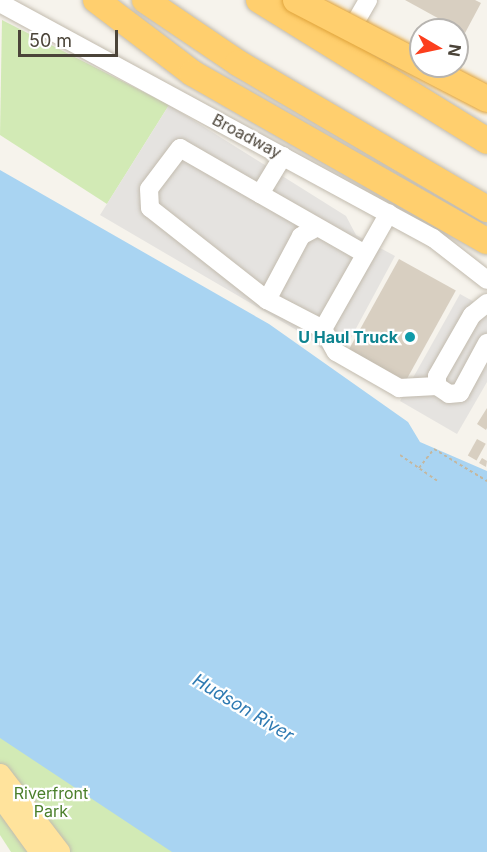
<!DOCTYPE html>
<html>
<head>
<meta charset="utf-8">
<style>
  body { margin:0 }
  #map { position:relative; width:487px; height:852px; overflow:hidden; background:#f6f3ec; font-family:Inter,sans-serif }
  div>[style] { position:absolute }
  .green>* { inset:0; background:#d2eab5 }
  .parking>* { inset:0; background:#e5e3e0 }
  .water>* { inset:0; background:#a9d4f2 }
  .building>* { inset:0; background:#d8cfc1; transform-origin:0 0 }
  .path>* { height:2px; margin-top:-1px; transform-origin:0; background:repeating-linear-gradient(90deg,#c4b79f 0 3px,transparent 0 6px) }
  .roads { filter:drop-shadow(0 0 2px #c2bbae) drop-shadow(0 0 2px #c2bbae) }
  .minor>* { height:18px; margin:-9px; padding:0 9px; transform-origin:9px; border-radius:9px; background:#fff }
  .major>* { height:22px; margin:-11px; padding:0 11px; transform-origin:11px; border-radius:11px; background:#ffe39c }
  .highway>* { height:26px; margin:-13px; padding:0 13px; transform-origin:13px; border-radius:13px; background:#ffcf6e }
  .bridges { filter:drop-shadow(0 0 2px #e0a43c) drop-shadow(0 0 2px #e0a43c) }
  .highway-bridge>* { height:26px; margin:-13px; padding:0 13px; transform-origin:13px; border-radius:13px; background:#ffcf6e }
  .dots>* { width:16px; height:16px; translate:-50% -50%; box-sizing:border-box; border:3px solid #fff; border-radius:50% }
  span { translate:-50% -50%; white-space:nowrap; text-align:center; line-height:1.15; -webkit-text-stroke:4.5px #fff; paint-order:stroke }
  .street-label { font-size:16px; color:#4b4439 }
  .culture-label { font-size:16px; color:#0d838f; font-weight:700 }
  .right { translate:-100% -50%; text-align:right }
  .park-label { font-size:16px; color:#4a7f2a }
  .water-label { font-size:18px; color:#2e7ab2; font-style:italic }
  .north { position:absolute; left:409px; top:18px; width:60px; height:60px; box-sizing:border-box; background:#fff; border:2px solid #b7b4b0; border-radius:50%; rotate:99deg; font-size:16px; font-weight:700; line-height:24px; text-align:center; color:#4b4439 }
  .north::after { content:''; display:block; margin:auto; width:21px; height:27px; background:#fc3f1d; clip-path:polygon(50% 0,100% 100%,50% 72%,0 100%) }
  .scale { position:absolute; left:18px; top:30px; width:100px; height:27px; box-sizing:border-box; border:3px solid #4b4439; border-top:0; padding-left:8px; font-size:18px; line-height:21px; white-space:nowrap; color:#4b4439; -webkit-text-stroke:4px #fff; paint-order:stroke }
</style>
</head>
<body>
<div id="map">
  <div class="green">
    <div style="clip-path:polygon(2px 20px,169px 105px,107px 204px,0 135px)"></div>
    <div style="clip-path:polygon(0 698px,193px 852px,11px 852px,0 835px)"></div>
  </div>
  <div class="parking">
    <div style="clip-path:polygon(169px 105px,346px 216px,356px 235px,395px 256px,338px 362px,305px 335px,100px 215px)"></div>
    <div style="clip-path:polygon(460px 294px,487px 309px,487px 382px,457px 434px,400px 401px)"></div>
  </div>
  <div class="water">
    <div style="clip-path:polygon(0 170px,269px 324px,408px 422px,420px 442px,487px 471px,487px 852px,172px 852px,0 738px)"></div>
  </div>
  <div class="building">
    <div style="clip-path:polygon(405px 0,475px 0,481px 3px,465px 33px)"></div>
    <div style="left:399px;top:259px;width:65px;height:108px;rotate:29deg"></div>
    <div style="clip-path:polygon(487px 408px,487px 428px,486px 430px,477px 424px)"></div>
    <div style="left:477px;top:439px;width:10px;height:19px;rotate:29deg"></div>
    <div style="clip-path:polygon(482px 458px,487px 461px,486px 467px,479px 463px)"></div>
  </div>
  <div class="path">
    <div style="left:400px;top:455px;width:47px;rotate:34.7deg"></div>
    <div style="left:419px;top:468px;width:24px;rotate:-52deg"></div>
    <div style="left:434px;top:449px;width:62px;rotate:31.1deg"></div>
  </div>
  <div class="roads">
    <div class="minor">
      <div style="left:0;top:3px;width:493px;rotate:28.5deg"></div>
      <div style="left:433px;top:238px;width:68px;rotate:37.9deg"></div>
      <div style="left:356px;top:21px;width:24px;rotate:-60deg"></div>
      <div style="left:283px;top:156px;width:44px;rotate:121.2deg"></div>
      <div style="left:260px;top:194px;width:92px;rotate:-150.1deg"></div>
      <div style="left:180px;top:148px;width:51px;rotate:127.1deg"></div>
      <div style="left:149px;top:189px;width:19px;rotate:87deg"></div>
      <div style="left:150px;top:208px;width:149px;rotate:38.2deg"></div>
      <div style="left:267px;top:300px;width:63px;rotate:27.4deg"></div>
      <div style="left:323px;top:329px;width:26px;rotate:61deg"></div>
      <div style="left:336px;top:352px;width:73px;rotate:29.7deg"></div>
      <div style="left:399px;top:388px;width:38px;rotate:-3deg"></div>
      <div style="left:260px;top:194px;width:121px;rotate:29.7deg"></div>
      <div style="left:267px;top:300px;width:72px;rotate:-62deg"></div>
      <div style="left:301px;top:236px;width:18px;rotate:-29deg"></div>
      <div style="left:487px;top:303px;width:19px;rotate:141deg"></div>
      <div style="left:472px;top:315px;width:70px;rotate:119.8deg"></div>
      <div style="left:437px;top:376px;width:10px;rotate:90deg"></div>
      <div style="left:437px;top:386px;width:14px;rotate:34deg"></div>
      <div style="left:449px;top:394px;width:11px;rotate:-5deg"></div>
      <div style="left:460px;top:393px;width:57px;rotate:-61.6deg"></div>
      <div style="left:323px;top:329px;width:133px;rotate:-60.4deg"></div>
    </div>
    <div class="major">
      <div style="left:0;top:775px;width:97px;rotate:52.5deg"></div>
      <div style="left:5px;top:802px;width:62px;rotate:54.2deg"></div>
    </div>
    <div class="highway">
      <div style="left:96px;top:0;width:121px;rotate:37.2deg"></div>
      <div style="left:192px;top:73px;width:339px;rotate:29.7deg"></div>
      <div style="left:145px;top:0;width:112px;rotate:34.1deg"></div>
      <div style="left:238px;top:63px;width:289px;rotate:30.4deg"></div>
      <div style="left:259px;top:0;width:268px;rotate:31.7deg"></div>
    </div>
  </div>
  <div class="bridges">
    <div class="highway-bridge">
      <div style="left:296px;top:0;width:215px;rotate:27.4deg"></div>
    </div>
  </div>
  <div class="dots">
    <div style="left:410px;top:337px;background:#0f9aa8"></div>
  </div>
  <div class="street-label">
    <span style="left:247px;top:136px;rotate:28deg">Broadway</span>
  </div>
  <div class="culture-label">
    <span class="right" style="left:398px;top:337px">U Haul Truck</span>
  </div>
  <div class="park-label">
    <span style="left:51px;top:802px">Riverfront<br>Park</span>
  </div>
  <div class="water-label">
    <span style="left:243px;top:708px;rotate:31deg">Hudson River</span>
  </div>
  <div class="north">N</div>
  <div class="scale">50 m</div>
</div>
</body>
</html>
